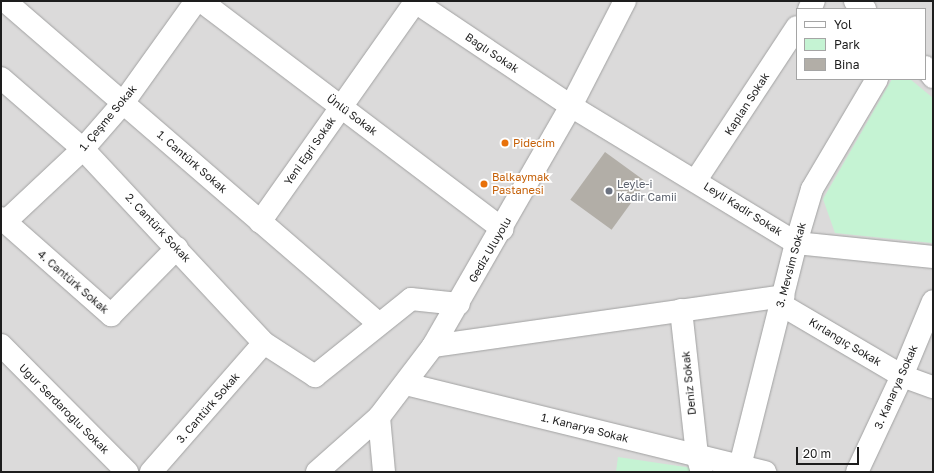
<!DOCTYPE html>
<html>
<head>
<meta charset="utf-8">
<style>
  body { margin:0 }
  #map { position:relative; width:934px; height:473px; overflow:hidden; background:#edece4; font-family:"Golos Text",sans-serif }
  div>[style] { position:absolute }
  .residential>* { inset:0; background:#dbdada }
  .park>* { inset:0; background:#c5f3d3 }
  .building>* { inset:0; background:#b2aea7; transform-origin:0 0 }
  .roads { filter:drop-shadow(0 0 1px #a1a1a1) drop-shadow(0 0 1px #a1a1a1) }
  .minor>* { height:22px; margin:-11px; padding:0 11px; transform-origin:11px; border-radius:11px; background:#fff }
  .dots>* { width:11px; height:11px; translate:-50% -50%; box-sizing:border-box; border:2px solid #fff; border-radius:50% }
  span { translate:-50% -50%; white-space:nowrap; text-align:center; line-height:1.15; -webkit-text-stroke:3.5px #fff; paint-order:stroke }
  .street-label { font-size:11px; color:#1d1d1d }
  .food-label { font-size:11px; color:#c56008 }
  .left { translate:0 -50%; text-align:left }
  .worship-label { font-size:11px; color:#5b616d }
  .frame { position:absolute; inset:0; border:2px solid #1d1d1d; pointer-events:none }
  .legend { position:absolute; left:796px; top:8px; width:130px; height:72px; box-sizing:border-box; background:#fff; border:1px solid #a5a5a5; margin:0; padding:5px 7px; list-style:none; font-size:12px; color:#1d1d1d }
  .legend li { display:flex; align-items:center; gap:8px; height:20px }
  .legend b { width:20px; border:1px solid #a5a5a5 }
  .scale { position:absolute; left:796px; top:447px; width:63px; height:18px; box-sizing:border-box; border:2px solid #1d1d1d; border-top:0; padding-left:5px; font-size:12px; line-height:14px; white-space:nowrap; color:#1d1d1d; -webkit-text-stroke:3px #fff; paint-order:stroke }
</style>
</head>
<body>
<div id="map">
  <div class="residential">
    <div style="clip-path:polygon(evenodd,1px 1px,933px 1px,933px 472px,1px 472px,1px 1px,797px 9px,925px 9px,925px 79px,797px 79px,797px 9px)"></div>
  </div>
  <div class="park">
    <div style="clip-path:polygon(892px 79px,910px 79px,933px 98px,932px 243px,835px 233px,823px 199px)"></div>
    <div style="clip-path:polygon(618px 457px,692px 468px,693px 472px,616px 472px)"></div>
  </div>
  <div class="building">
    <div style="left:605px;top:152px;width:51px;height:59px;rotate:36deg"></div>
  </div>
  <div class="roads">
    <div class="minor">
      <div style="left:5px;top:1px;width:494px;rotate:40.8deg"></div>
      <div style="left:201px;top:1px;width:378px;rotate:37.1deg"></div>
      <div style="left:414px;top:1px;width:189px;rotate:33.8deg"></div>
      <div style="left:571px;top:106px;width:263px;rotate:31.3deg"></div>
      <div style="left:796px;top:243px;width:138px;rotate:5.8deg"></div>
      <div style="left:855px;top:1px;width:13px;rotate:39deg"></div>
      <div style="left:809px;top:9px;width:9px;rotate:-58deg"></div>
      <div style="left:925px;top:67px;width:13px;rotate:51deg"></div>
      <div style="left:1px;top:78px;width:108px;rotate:40.9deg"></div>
      <div style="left:83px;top:149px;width:265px;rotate:47deg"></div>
      <div style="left:264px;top:343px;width:61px;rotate:32.9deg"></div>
      <div style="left:315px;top:376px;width:123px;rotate:-38.7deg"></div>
      <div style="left:411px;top:299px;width:48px;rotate:5.9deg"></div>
      <div style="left:696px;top:180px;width:183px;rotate:-56.6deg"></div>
      <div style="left:1px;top:218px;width:147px;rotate:41.4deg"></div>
      <div style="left:111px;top:315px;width:94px;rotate:-45.4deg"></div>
      <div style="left:5px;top:222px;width:107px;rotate:-43.1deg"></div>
      <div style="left:83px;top:149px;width:61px;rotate:-49deg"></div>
      <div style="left:123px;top:103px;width:125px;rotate:-54.4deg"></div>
      <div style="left:260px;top:222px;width:271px;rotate:-54.8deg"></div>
      <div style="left:780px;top:304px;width:142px;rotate:30.5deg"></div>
      <div style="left:902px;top:376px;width:33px;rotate:20deg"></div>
      <div style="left:681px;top:310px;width:146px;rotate:83.7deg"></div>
      <div style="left:697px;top:455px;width:15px;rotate:74deg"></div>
      <div style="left:1px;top:345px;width:179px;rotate:45.2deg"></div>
      <div style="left:433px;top:346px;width:354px;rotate:-8.1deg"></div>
      <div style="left:406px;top:384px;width:370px;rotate:13.8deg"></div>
      <div style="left:379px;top:417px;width:55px;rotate:84.8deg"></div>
      <div style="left:740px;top:466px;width:230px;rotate:-75.9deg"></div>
      <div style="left:796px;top:243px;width:56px;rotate:-73.5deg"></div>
      <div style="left:812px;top:189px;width:128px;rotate:-59.4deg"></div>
      <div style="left:151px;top:472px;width:171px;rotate:-48.8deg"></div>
      <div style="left:317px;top:472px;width:83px;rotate:-41.6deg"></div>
      <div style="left:379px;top:417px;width:89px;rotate:-52.7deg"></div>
      <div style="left:433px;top:346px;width:277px;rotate:-60.1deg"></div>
      <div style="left:571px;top:106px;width:118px;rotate:-62.8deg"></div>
      <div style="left:857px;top:472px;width:106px;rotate:-64.9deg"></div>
      <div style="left:902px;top:376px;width:81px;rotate:-67.5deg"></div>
    </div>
  </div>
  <div class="dots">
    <div style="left:505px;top:143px;background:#e8710a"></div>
    <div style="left:484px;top:184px;background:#e8710a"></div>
    <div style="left:609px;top:191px;background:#6b7280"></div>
  </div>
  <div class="street-label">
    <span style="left:492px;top:53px;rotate:34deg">Bağlı Sokak</span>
    <span style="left:747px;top:104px;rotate:-57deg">Kaplan Sokak</span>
    <span style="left:352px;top:115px;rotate:37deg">Ünlü Sokak</span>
    <span style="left:108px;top:118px;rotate:-50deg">1. Çeşme Sokak</span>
    <span style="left:310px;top:151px;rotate:-55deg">Yeni Eğri Sokak</span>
    <span style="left:192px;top:162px;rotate:41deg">1. Cantürk Sokak</span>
    <span style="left:743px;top:209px;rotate:32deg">Leyli Kadir Sokak</span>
    <span style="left:158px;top:228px;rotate:47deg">2. Cantürk Sokak</span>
    <span style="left:490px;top:250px;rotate:-60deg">Gediz Uluyolu</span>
    <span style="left:791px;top:265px;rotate:-75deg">3. Mevsim Sokak</span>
    <span style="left:73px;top:282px;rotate:41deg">4. Cantürk Sokak</span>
    <span style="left:845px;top:342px;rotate:31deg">Kırlangıç Sokak</span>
    <span style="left:689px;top:383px;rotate:-96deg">Deniz Sokak</span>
    <span style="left:896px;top:387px;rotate:-66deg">3. Kanarya Sokak</span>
    <span style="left:208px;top:408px;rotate:-49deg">3. Cantürk Sokak</span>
    <span style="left:64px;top:409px;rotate:45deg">Uğur Serdaroğlu Sokak</span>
    <span style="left:585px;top:428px;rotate:14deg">1. Kanarya Sokak</span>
  </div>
  <div class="food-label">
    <span class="left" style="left:513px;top:143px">Pidecim</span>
    <span class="left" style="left:492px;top:184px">Balkaymak<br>Pastanesi</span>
  </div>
  <div class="worship-label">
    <span class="left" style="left:617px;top:191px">Leyle-i<br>Kadir Camii</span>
  </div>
  <div class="frame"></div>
  <ul class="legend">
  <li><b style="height:5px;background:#fff"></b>Yol</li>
  <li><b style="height:11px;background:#c5f3d3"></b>Park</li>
  <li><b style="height:11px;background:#b2aea7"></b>Bina</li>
  </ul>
  <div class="scale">20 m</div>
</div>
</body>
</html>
